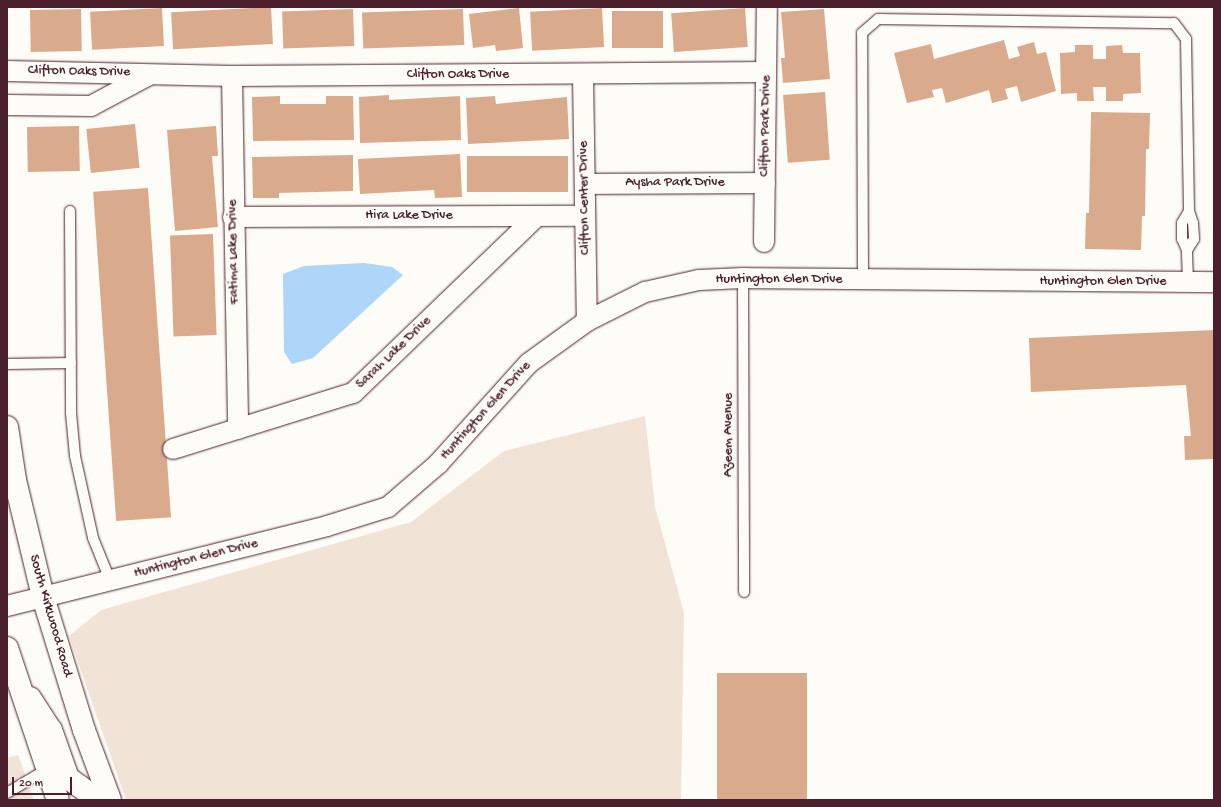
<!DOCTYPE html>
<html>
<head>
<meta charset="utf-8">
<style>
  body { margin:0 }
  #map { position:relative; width:1221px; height:807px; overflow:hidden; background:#fdfcf7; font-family:"Gochi Hand",sans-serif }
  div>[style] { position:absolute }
  .built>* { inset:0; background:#f2e3d7 }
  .water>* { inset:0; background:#add6f8 }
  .building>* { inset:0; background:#daaa8c; transform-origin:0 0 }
  .roads { filter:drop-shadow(0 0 1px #4a1f2b) drop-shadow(0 0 1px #4a1f2b) }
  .service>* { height:10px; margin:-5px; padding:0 5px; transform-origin:5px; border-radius:5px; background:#fdfcf7 }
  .minor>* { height:20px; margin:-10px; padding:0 10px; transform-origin:10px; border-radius:10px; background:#fdfcf7 }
  .secondary>* { height:22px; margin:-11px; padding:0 11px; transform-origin:11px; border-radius:11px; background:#fdfcf7 }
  span { translate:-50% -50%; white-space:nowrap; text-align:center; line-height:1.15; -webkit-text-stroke:3.5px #fdfcf7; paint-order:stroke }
  .street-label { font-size:14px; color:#4a1f2b }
  .frame { position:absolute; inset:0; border:8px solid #4a1f2b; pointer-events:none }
  .scale { position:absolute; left:12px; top:777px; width:60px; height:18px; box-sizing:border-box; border:2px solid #4a1f2b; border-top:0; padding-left:5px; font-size:12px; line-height:14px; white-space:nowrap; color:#4a1f2b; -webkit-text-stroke:3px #fdfcf7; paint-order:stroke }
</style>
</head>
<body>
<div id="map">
  <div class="built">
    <div style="clip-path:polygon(645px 416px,655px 507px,684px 613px,681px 800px,126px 800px,69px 636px,101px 610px,411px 522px,504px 451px)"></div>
    <div style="clip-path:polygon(18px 755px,34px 800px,7px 800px,7px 758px)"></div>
  </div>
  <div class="water">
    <div style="clip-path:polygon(364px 263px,392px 267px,403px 275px,313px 358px,292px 364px,284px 352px,283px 274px,304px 266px)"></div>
  </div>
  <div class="building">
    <div style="left:271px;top:7px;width:37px;height:100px;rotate:87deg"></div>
    <div style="left:162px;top:8px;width:38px;height:72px;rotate:87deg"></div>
    <div style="clip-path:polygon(519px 8px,523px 48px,496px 51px,495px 45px,473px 48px,469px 14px)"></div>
    <div style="left:602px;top:8px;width:39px;height:72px;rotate:87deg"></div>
    <div style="left:745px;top:8px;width:39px;height:74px;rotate:86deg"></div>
    <div style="left:81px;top:9px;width:42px;height:51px;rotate:89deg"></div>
    <div style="left:353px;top:9px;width:37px;height:71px;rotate:88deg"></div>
    <div style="left:463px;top:9px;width:36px;height:101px;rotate:88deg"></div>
    <div style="clip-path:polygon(824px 9px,830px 79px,783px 83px,781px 58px,785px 58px,781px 12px)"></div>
    <div style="left:612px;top:11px;width:51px;height:37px"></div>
    <div style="clip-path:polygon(1004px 40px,1009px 59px,1020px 56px,1017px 47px,1034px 42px,1037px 54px,1046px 52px,1056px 91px,1021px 102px,1017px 86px,1005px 89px,1008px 99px,992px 103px,989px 90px,946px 103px,942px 88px,932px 90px,934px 97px,907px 103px,894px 53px,931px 44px,934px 59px)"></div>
    <div style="clip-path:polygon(1075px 45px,1093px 45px,1093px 59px,1106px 59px,1106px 46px,1122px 45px,1123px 53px,1140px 53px,1141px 93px,1123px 94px,1123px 101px,1106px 101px,1106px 87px,1093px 87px,1094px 101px,1077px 101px,1077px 93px,1061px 94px,1060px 53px,1075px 52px)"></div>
    <div style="left:825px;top:92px;width:68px;height:42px;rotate:86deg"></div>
    <div style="clip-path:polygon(389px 95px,389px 100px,460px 96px,461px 140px,360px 143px,359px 97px)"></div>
    <div style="clip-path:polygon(280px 96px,280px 104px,326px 104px,326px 96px,353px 96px,354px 140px,253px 141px,252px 97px)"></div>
    <div style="clip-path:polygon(495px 96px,496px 104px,567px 97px,569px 139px,468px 144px,466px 98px)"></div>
    <div style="clip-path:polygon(1091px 112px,1150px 113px,1149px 149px,1146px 149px,1145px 216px,1142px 216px,1141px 250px,1085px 249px,1086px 213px,1089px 213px)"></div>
    <div style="left:135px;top:124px;width:44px;height:49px;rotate:84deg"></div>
    <div style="left:79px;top:126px;width:45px;height:52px;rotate:89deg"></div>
    <div style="clip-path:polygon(216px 126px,218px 156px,212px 156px,218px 227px,175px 231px,167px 130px)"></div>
    <div style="clip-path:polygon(460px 154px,462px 197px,435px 198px,434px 190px,360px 194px,358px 159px)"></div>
    <div style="clip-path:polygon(353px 155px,353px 191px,279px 193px,279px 198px,253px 198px,252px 157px)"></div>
    <div style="left:568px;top:156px;width:36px;height:101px;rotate:90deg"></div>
    <div style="left:148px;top:188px;width:330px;height:55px;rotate:86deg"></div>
    <div style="left:213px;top:234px;width:101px;height:43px;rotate:88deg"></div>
    <div style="clip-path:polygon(1214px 330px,1214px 459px,1185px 460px,1184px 436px,1191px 436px,1186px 385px,1031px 392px,1029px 338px)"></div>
    <div style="left:717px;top:673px;width:90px;height:127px"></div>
  </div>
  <div class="roads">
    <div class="service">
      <div style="left:70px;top:211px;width:202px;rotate:89.7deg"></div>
      <div style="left:71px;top:413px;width:43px;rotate:84.7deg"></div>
      <div style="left:75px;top:456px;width:84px;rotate:77.6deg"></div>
      <div style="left:93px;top:538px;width:45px;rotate:68deg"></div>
      <div style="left:743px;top:278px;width:314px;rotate:89.8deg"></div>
      <div style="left:863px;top:281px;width:248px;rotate:-90.2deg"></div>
      <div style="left:862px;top:33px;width:21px;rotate:-41deg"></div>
      <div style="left:878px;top:19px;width:296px;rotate:0.8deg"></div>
      <div style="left:1174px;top:23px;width:20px;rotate:53deg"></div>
      <div style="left:1186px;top:39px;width:172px;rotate:89deg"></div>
      <div style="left:1189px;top:211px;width:13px;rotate:72deg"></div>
      <div style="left:1193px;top:223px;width:16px;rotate:86deg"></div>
      <div style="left:1194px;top:239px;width:13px;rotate:122deg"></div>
      <div style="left:1188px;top:282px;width:32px;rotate:-92deg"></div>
      <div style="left:1187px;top:250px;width:12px;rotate:-114deg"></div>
      <div style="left:1182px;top:239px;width:16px;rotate:-90deg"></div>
      <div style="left:1182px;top:223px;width:14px;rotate:-60deg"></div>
      <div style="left:7px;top:364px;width:64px;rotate:-0.9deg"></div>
      <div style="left:7px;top:793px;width:49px;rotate:-30.8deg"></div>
    </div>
    <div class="minor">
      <div style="left:7px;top:71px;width:225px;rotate:1.3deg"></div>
      <div style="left:232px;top:76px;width:534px;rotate:-0.43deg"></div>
      <div style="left:583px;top:75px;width:246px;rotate:89.1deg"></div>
      <div style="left:232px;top:76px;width:353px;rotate:89deg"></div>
      <div style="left:7px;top:105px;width:84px;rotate:0.7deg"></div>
      <div style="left:91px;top:106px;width:66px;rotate:-28.1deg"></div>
      <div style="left:585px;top:184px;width:180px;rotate:-0.3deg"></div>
      <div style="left:233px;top:217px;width:352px;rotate:-0.2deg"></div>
      <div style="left:764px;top:242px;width:233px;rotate:-89.3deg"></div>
      <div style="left:173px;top:449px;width:189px;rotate:-17.3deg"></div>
      <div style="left:353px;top:393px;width:255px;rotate:-43.9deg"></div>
      <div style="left:7px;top:606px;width:330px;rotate:-14deg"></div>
      <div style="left:327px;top:526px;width:64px;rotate:-17.3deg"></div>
      <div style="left:388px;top:507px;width:66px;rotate:-40.7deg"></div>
      <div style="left:438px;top:464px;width:136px;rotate:-48deg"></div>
      <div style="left:529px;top:363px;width:72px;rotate:-35.9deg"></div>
      <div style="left:587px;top:321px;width:65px;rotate:-26.6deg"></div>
      <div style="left:645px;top:292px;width:55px;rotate:-12.5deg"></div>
      <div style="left:699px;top:280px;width:44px;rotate:-2.6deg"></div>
      <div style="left:743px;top:278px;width:471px;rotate:0.5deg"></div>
    </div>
    <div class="secondary">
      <div style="left:7px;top:427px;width:54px;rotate:81.4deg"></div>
      <div style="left:15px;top:480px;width:120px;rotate:76.5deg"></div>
      <div style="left:43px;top:597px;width:139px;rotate:72.9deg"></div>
      <div style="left:84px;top:730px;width:75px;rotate:69.6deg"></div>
      <div style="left:7px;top:648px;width:160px;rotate:71.5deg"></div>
      <div style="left:30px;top:698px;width:38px;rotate:57deg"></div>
      <div style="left:51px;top:730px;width:51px;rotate:70.5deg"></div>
      <div style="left:68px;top:778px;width:31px;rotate:36deg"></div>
      <div style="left:93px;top:796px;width:15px;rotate:-4deg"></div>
    </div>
  </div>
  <div class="street-label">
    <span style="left:79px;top:72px;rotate:1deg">Clifton Oaks Drive</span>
    <span style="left:458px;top:75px">Clifton Oaks Drive</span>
    <span style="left:766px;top:126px;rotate:-89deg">Clifton Park Drive</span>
    <span style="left:675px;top:183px">Aysha Park Drive</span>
    <span style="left:585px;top:198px;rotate:-91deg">Clifton Center Drive</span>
    <span style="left:409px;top:216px">Hira Lake Drive</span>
    <span style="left:234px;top:252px;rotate:-91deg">Fatima Lake Drive</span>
    <span style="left:779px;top:280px">Huntington Glen Drive</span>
    <span style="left:1103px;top:282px">Huntington Glen Drive</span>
    <span style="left:394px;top:353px;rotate:-44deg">Sarah Lake Drive</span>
    <span style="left:486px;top:411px;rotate:-48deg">Huntington Glen Drive</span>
    <span style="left:729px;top:435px;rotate:-90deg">Azeem Avenue</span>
    <span style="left:196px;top:559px;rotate:-14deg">Huntington Glen Drive</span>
    <span style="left:50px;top:616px;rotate:74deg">South Kirkwood Road</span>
  </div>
  <div class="frame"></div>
  <div class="scale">20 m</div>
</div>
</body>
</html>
